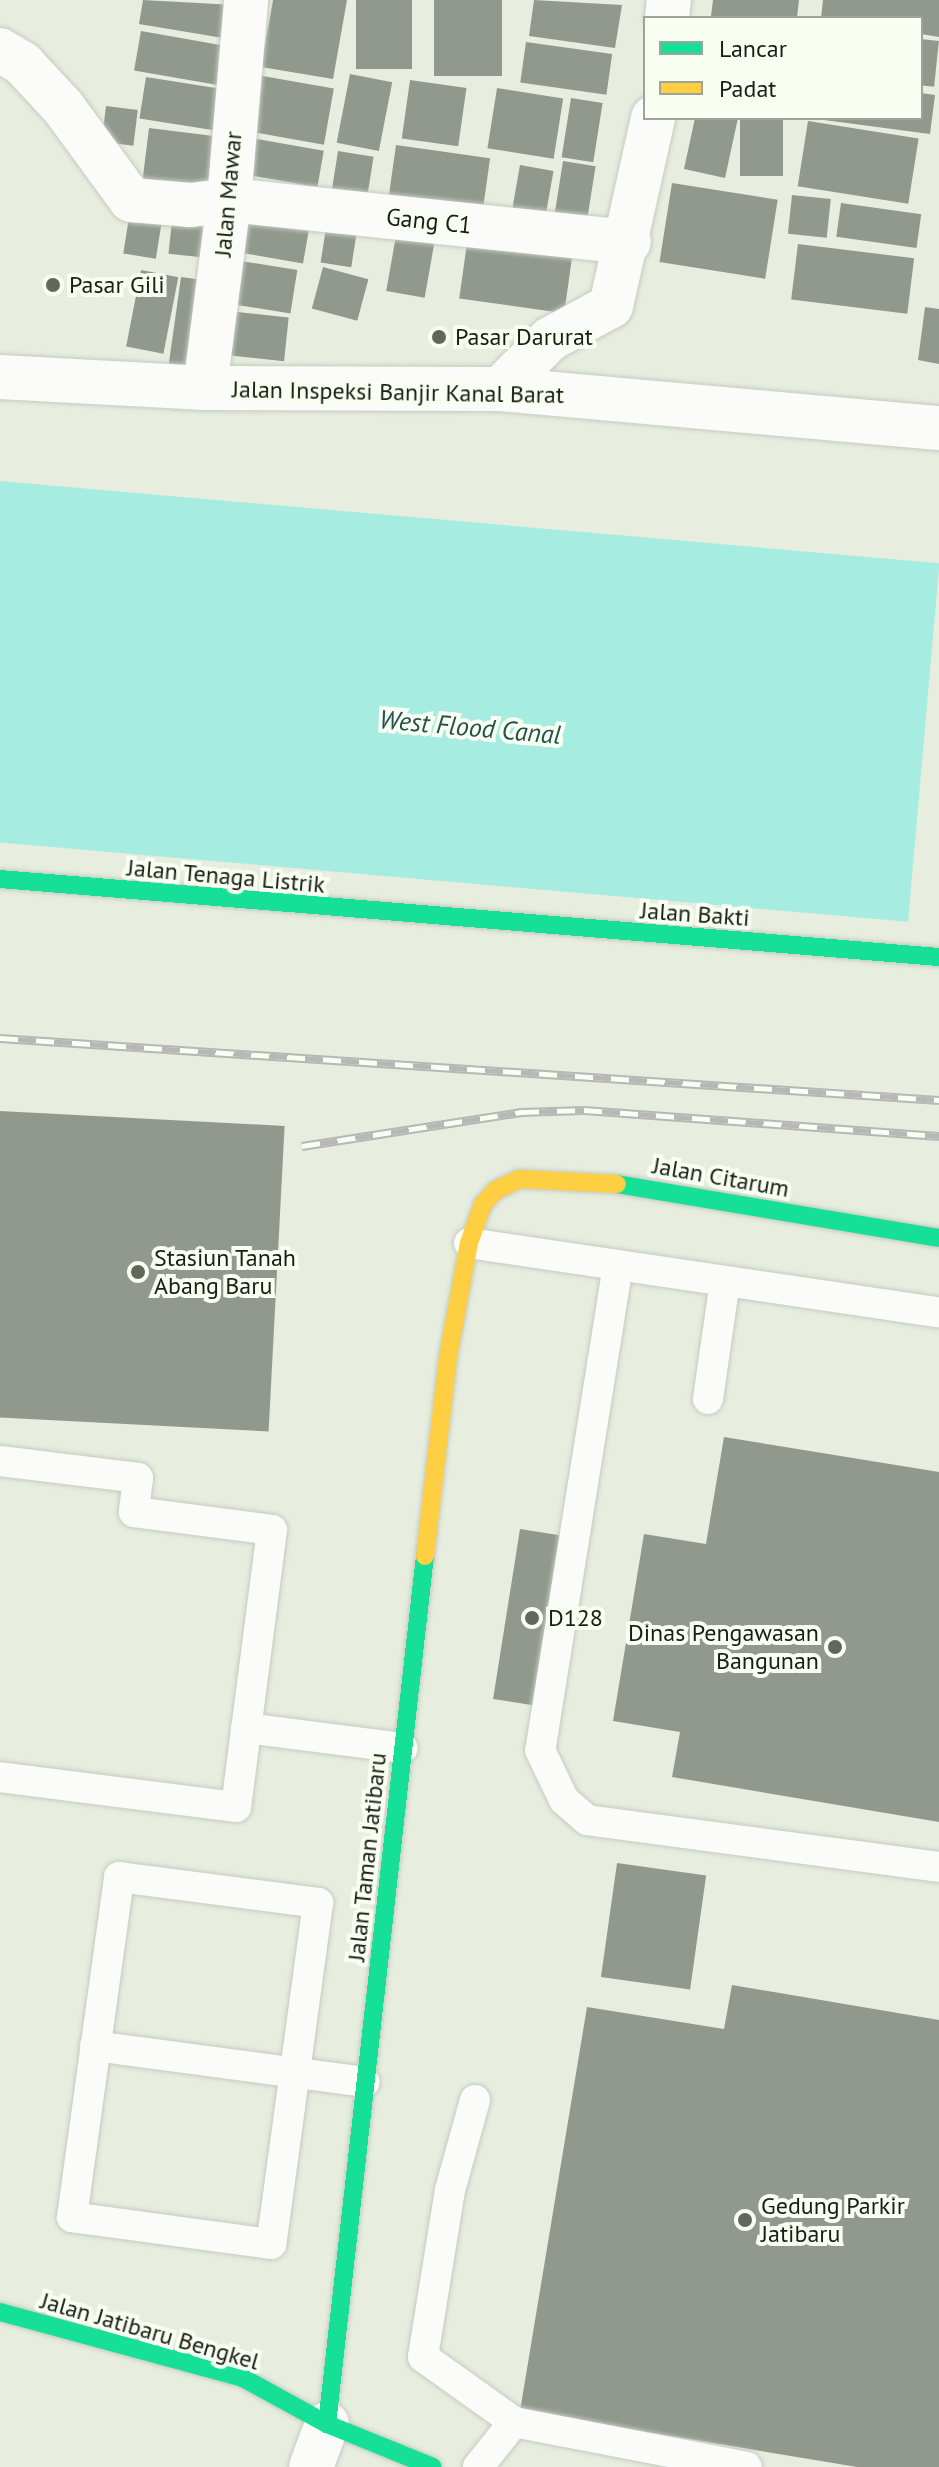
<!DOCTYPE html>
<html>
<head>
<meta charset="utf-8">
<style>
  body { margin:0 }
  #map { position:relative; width:939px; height:2467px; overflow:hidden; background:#e7eedf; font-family:"PT Sans",sans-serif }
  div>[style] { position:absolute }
  .water>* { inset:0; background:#a6ece0; transform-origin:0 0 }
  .building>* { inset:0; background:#91998f; transform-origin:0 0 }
  .roads { filter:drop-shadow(0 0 2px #c5cbc0) drop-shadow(0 0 2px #c5cbc0) }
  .lane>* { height:30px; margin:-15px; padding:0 15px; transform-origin:15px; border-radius:15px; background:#fbfcfa }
  .street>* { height:44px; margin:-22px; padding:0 22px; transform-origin:22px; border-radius:22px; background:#fbfcfa }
  .fast>* { height:18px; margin:-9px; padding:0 9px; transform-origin:9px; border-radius:9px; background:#16e098 }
  .slow>* { height:18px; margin:-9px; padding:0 9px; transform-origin:9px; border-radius:9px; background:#ffcf43 }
  .rail>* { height:9px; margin-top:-4.5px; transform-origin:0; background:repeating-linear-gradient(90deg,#f9fef3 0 18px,#b7b8b5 0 36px); box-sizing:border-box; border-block:2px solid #b7b8b5 }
  .dots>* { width:22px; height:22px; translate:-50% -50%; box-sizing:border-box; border:4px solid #f9fef3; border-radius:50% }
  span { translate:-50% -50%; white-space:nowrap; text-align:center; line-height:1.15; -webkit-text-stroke:8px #f9fef3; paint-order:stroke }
  .street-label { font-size:24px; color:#191e14 }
  .poi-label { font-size:24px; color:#191e14 }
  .left { translate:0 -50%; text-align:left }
  .right { translate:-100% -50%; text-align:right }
  .water-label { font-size:26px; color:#25504b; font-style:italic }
  .legend { position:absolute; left:643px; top:16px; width:280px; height:104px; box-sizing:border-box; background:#f9fef3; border:2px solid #9fa49a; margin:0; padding:10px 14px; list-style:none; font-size:24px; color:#191e14 }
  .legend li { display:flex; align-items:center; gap:16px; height:40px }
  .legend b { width:40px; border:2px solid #9fa49a }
</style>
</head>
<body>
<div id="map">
  <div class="water">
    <div style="left:0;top:481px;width:943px;height:360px;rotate:5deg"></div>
  </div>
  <div class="building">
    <div style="clip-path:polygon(143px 0,235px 5px,229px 39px,139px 24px)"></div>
    <div style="clip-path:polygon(273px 0,347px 0,333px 79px,261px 67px)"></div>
    <div style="left:356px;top:0;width:56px;height:69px"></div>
    <div style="left:434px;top:0;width:68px;height:76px"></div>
    <div style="clip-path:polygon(534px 0,622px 5px,615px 48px,529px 36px)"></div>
    <div style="clip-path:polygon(713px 0,799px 0,797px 18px,711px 16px)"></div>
    <div style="clip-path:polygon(823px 0,939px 0,939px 37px,921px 34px,921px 18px,821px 18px)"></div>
    <div style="left:141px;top:31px;width:92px;height:40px;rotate:10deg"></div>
    <div style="left:921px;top:39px;width:18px;height:46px;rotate:6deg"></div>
    <div style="left:526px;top:42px;width:87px;height:41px;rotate:8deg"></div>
    <div style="left:350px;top:74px;width:43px;height:70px;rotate:11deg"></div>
    <div style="left:257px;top:75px;width:78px;height:57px;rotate:10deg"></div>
    <div style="left:146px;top:77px;width:85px;height:42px;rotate:9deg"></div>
    <div style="left:410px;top:80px;width:57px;height:59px;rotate:8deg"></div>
    <div style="left:497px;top:88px;width:67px;height:61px;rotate:9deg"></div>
    <div style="clip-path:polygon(921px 93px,935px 95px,930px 134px,824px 120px,921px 118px)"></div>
    <div style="left:571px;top:98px;width:32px;height:60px;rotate:9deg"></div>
    <div style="left:106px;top:106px;width:32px;height:36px;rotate:7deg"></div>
    <div style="clip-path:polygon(695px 118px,738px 118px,725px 178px,684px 169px)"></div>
    <div style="left:740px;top:118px;width:43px;height:58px"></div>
    <div style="left:808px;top:121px;width:112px;height:66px;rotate:9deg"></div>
    <div style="left:149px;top:128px;width:77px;height:51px;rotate:7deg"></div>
    <div style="left:246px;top:137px;width:79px;height:37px;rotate:10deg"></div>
    <div style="left:396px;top:145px;width:95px;height:59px;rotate:8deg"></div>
    <div style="left:338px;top:151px;width:36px;height:45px;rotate:9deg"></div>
    <div style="left:563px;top:161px;width:33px;height:66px;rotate:9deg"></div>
    <div style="left:520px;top:165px;width:34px;height:55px;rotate:10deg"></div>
    <div style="left:672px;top:183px;width:107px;height:80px;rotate:9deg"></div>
    <div style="left:792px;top:195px;width:39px;height:39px;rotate:6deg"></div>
    <div style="left:841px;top:203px;width:81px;height:34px;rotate:8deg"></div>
    <div style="left:130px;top:211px;width:33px;height:43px;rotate:9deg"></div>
    <div style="left:173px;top:211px;width:50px;height:43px;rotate:6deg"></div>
    <div style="left:241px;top:212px;width:70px;height:40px;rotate:10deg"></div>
    <div style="left:327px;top:222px;width:31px;height:41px;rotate:9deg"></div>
    <div style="left:397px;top:230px;width:39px;height:62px;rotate:10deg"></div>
    <div style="left:468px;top:236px;width:106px;height:63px;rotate:8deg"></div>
    <div style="left:798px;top:244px;width:117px;height:56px;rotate:7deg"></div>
    <div style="left:241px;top:261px;width:57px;height:44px;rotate:9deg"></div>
    <div style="left:323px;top:267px;width:47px;height:43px;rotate:15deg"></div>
    <div style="left:141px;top:270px;width:38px;height:78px;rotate:11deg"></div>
    <div style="left:181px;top:277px;width:35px;height:87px;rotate:8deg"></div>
    <div style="clip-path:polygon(925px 307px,939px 309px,939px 364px,918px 360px)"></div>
    <div style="left:228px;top:311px;width:61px;height:44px;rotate:6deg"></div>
    <div style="left:0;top:1111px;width:285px;height:306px;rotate:3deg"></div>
    <div style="clip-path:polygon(724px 1437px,939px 1472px,939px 1822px,672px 1777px,680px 1732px,613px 1721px,644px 1534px,706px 1544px)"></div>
    <div style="left:520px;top:1529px;width:50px;height:172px;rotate:9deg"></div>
    <div style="left:617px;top:1863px;width:90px;height:115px;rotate:8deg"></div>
    <div style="clip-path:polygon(732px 1985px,939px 2020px,939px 2467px,857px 2467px,520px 2411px,587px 2007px,724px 2029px)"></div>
  </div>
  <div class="roads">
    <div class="lane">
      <div style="left:469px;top:1243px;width:475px;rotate:8.4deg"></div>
      <div style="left:618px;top:1265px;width:491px;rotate:99.1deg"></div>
      <div style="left:540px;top:1750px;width:55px;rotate:64.4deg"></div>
      <div style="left:564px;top:1800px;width:30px;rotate:41deg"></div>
      <div style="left:587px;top:1820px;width:355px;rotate:7.6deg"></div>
      <div style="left:708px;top:1399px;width:119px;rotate:-81.8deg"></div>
      <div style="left:0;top:1461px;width:139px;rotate:7deg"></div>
      <div style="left:138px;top:1478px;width:34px;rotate:97deg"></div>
      <div style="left:134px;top:1512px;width:139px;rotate:7.4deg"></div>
      <div style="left:272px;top:1530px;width:279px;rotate:97.4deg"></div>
      <div style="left:236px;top:1807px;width:238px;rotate:-172.8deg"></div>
      <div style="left:246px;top:1728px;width:158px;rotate:7.3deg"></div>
      <div style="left:119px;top:1877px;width:201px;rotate:7.4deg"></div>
      <div style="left:318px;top:1903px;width:344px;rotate:97.8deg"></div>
      <div style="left:271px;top:2244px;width:201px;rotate:-172.3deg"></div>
      <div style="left:72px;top:2217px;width:343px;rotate:-82.1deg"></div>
      <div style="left:95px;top:2046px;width:272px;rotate:7.6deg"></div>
      <div style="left:475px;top:2100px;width:93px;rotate:105.5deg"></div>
      <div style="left:450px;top:2190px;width:169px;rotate:99.2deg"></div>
      <div style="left:423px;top:2357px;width:112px;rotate:35.5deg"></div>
      <div style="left:478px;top:2467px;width:58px;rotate:-51.3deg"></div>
      <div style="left:514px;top:2422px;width:237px;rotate:10.9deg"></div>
    </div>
    <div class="street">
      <div style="left:667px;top:18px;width:18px;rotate:-84deg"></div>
      <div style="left:0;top:50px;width:27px;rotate:31deg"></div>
      <div style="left:23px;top:64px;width:59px;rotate:47.1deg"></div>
      <div style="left:63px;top:107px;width:115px;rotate:53.8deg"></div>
      <div style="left:131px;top:200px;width:60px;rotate:4.8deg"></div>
      <div style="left:191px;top:205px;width:38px;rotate:-7deg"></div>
      <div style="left:229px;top:200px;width:402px;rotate:6deg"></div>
      <div style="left:0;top:377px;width:205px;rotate:3.1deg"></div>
      <div style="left:205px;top:388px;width:295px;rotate:0.2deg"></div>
      <div style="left:500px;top:389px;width:441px;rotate:5.1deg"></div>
      <div style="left:205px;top:388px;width:190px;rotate:-82.7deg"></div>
      <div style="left:229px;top:200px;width:201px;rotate:-85.1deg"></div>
      <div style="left:500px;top:389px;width:71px;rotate:-45deg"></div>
      <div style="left:550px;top:339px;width:69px;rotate:-28.4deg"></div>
      <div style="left:611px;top:306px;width:193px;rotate:-77.4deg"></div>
      <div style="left:311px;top:2467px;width:46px;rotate:-69.6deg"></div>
    </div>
    <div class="fast">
      <div style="left:0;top:879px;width:942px;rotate:4.75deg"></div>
      <div style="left:617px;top:1184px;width:326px;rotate:9.5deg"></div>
      <div style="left:0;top:2312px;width:252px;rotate:15.2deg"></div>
      <div style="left:243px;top:2378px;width:96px;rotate:28.7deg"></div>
      <div style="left:327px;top:2424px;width:114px;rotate:22.1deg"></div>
      <div style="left:327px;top:2424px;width:874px;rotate:-83.56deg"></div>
    </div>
    <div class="slow">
      <div style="left:425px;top:1556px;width:200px;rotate:-83.4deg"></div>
      <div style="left:448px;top:1357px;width:116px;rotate:-79.6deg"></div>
      <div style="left:469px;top:1243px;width:41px;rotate:-70.3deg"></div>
      <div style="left:483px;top:1204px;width:19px;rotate:-47deg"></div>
      <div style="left:496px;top:1190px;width:26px;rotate:-25deg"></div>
      <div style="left:520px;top:1179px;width:97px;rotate:3deg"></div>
    </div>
  </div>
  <div class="rail">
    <div style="left:0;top:1038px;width:941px;rotate:3.78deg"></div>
    <div style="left:302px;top:1146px;width:222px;rotate:-8.8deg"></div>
    <div style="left:521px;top:1112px;width:63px;rotate:-1.8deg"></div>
    <div style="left:584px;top:1110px;width:356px;rotate:4.2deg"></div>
  </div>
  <div class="dots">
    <div style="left:53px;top:285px;background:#61675b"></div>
    <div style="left:439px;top:337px;background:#61675b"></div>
    <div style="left:138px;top:1272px;background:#61675b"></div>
    <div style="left:532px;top:1618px;background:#61675b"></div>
    <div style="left:835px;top:1647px;background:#61675b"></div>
    <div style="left:745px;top:2220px;background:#61675b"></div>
  </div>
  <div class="street-label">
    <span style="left:228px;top:194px;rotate:-85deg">Jalan Mawar</span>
    <span style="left:429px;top:221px;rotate:6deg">Gang C1</span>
    <span style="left:398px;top:392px;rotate:1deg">Jalan Inspeksi Banjir Kanal Barat</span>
    <span style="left:226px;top:876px;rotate:5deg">Jalan Tenaga Listrik</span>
    <span style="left:695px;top:914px;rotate:4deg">Jalan Bakti</span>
    <span style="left:721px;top:1177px;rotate:10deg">Jalan Citarum</span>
    <span style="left:367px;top:1857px;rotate:-84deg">Jalan Taman Jatibaru</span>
    <span style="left:150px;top:2331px;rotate:16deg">Jalan Jatibaru Bengkel</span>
  </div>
  <div class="poi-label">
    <span class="left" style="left:69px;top:285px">Pasar Gili</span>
    <span class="left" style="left:455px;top:337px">Pasar Darurat</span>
    <span class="left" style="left:154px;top:1272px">Stasiun Tanah<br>Abang Baru</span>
    <span class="left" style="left:548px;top:1618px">D128</span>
    <span class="right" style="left:819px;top:1647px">Dinas Pengawasan<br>Bangunan</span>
    <span class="left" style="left:761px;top:2220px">Gedung Parkir<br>Jatibaru</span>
  </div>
  <div class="water-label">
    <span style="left:470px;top:727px;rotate:5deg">West Flood Canal</span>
  </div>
  <ul class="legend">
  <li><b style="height:10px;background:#16e098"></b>Lancar</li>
  <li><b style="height:10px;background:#ffcf43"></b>Padat</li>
  </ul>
</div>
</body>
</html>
